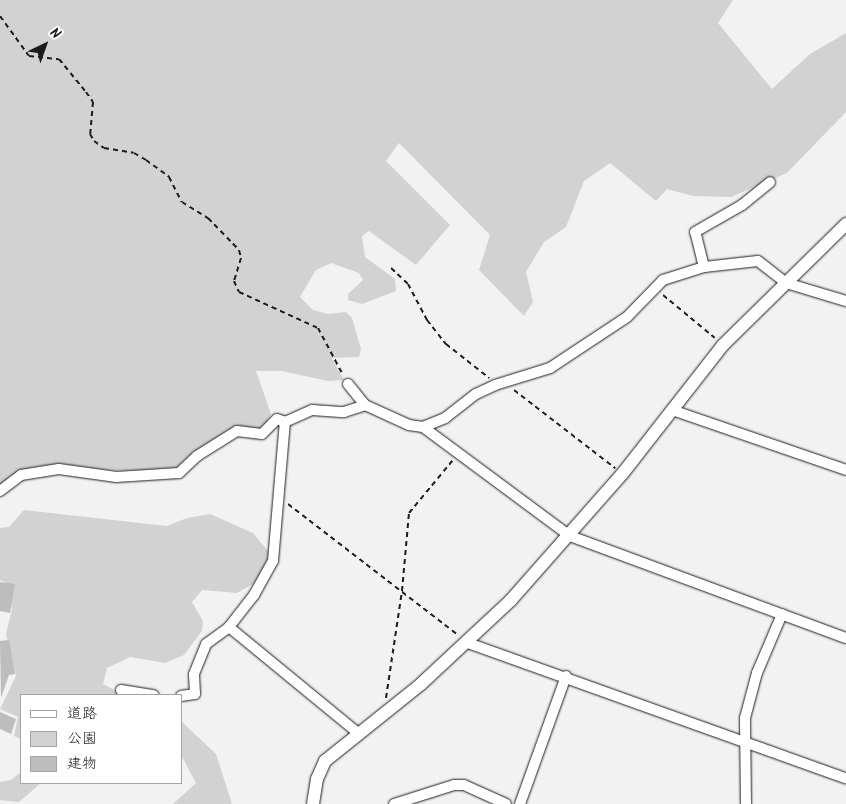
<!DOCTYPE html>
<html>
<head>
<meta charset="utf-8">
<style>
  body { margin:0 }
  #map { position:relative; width:846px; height:804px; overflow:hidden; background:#f2f2f2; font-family:Kalam,"Klee One",sans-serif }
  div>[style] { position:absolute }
  .green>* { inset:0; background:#d2d2d2 }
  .building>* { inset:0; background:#bdbdbd }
  .path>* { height:2px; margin-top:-1px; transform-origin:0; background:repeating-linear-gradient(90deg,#1c1c1c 0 5px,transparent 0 9px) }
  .roads { filter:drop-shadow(0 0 1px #1c1c1c) drop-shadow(0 0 1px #1c1c1c) }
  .minor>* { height:10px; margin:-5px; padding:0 5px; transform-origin:5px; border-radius:5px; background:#fff }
  .tertiary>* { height:12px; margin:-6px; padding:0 6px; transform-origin:6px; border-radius:6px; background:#fff }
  span { translate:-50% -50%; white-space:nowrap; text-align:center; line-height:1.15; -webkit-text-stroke:4px #fff; paint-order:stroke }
  .legend { position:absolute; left:20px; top:694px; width:162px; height:90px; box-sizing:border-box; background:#fff; border:1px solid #a4a4a4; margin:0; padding:6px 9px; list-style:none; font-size:15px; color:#1c1c1c }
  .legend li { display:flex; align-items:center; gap:10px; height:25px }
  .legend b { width:25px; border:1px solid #a4a4a4 }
  .north { position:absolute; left:20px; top:20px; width:50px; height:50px; -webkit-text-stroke:4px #fff; paint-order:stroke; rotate:42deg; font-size:14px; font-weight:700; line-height:20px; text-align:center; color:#1c1c1c }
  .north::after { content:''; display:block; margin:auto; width:18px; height:22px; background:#1c1c1c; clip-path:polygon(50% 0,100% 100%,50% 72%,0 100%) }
</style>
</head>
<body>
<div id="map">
  <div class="green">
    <div style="clip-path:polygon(0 0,733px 0,718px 23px,772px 89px,810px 54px,846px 33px,846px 112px,787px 173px,731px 197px,693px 196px,667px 189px,656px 201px,610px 163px,584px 181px,566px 227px,544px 242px,526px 272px,533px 302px,524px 316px,479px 270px,490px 235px,399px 143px,386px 161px,450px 225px,416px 265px,369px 231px,362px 236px,365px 257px,395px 279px,396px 291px,362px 304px,348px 300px,348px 294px,363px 280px,359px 273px,331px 263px,316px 270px,300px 297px,313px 310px,328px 314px,346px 312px,352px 318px,361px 349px,359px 357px,332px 358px,344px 380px,328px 381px,282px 371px,256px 371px,271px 414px,264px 426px,258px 430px,239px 426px,184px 467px,156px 472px,39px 467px,18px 472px,0 487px)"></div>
    <div style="clip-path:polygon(24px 510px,167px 526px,187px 518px,210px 514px,253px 533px,269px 552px,272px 561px,258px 581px,237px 593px,202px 590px,192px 602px,203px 621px,202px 631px,184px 655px,165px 663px,130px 657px,107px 668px,103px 684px,124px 695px,21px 695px,21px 739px,14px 736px,18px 717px,0 709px,16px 676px,6px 634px,12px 609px,8px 584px,0 580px,0 528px,9px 527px)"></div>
    <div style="clip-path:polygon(181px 721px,216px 754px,232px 804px,173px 804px,196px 783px,181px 755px)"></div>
    <div style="clip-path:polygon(21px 772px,21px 783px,41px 783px,19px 802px,0 800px,0 782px,11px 780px)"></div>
  </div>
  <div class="building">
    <div style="clip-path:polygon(0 582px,15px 584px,10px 613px,0 611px)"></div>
    <div style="clip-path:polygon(9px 640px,15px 674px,9px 675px,1px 698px,0 641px)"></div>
    <div style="clip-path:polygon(0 712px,16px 719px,11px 734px,0 729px)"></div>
  </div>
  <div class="path">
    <div style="left:0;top:16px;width:49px;rotate:54.1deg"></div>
    <div style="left:29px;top:56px;width:30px;rotate:6deg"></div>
    <div style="left:59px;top:59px;width:43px;rotate:50.7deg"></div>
    <div style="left:86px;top:92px;width:12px;rotate:55deg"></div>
    <div style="left:93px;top:102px;width:32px;rotate:95deg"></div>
    <div style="left:90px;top:134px;width:8px;rotate:60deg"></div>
    <div style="left:94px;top:141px;width:12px;rotate:35deg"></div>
    <div style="left:104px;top:148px;width:30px;rotate:9deg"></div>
    <div style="left:134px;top:153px;width:14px;rotate:30deg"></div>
    <div style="left:146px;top:160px;width:29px;rotate:36deg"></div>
    <div style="left:169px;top:177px;width:28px;rotate:63deg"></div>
    <div style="left:182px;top:202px;width:31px;rotate:32deg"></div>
    <div style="left:208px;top:218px;width:45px;rotate:45.9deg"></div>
    <div style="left:239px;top:250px;width:8px;rotate:76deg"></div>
    <div style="left:241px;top:258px;width:24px;rotate:107deg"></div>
    <div style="left:234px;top:281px;width:12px;rotate:66deg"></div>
    <div style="left:239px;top:292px;width:87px;rotate:24.5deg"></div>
    <div style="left:318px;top:328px;width:53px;rotate:62deg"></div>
    <div style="left:391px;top:268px;width:23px;rotate:43deg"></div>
    <div style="left:408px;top:284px;width:41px;rotate:62.2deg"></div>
    <div style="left:427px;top:320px;width:31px;rotate:52deg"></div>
    <div style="left:446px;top:344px;width:55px;rotate:38.3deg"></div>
    <div style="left:663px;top:295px;width:67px;rotate:39.6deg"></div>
    <div style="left:514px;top:390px;width:128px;rotate:37.7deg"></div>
    <div style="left:288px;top:504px;width:215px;rotate:37.6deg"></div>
    <div style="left:386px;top:698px;width:108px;rotate:-81.5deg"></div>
    <div style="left:402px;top:591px;width:78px;rotate:-84.9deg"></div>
    <div style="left:409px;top:513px;width:69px;rotate:-50.3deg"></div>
  </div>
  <div class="roads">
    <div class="minor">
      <div style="left:704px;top:267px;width:36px;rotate:-104deg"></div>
      <div style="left:695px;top:232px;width:54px;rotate:-29.9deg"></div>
      <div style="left:742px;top:205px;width:36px;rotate:-39deg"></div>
      <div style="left:348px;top:384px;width:27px;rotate:51deg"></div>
      <div style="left:365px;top:405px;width:48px;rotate:24.4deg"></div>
      <div style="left:409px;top:425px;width:14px;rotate:8deg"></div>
      <div style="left:423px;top:427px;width:24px;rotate:-22deg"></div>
      <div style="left:445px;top:418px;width:39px;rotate:-38deg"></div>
      <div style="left:476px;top:394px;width:21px;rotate:-25deg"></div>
      <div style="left:495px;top:385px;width:58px;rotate:-17.2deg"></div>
      <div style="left:550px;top:368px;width:92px;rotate:-33.5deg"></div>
      <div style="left:627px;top:317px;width:52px;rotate:-45.8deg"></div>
      <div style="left:663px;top:280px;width:43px;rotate:-17.6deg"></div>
      <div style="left:704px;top:267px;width:54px;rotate:-6.3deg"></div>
      <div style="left:758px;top:261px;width:36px;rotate:38deg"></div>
      <div style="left:786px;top:283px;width:63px;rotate:16.7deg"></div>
      <div style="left:672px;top:410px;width:184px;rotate:19deg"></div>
      <div style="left:423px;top:427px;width:183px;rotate:36.6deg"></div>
      <div style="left:570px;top:536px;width:294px;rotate:20.3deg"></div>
      <div style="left:0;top:491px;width:26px;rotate:-37deg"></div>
      <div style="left:21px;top:475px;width:38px;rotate:-9deg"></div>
      <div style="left:59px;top:469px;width:58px;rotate:8deg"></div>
      <div style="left:116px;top:477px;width:63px;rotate:-3.6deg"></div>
      <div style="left:179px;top:473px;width:25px;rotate:-43deg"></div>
      <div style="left:197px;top:456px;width:47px;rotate:-32deg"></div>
      <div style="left:237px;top:431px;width:25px;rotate:7deg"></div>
      <div style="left:262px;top:434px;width:21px;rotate:-45deg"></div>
      <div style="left:277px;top:419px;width:9px;rotate:21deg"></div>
      <div style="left:468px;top:643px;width:401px;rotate:19.7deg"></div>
      <div style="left:121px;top:690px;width:33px;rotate:9deg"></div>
      <div style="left:181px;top:696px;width:14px;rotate:-8deg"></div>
      <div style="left:195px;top:694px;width:20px;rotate:-93deg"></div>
      <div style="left:194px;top:674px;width:32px;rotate:-68deg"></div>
      <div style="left:206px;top:644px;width:29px;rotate:-36deg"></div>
      <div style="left:358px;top:733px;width:167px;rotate:-140.6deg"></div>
      <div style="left:229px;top:627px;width:41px;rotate:-52deg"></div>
      <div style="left:254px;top:595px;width:39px;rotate:-61deg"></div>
      <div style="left:273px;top:561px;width:140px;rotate:-85.1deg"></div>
      <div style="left:285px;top:422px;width:30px;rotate:-24deg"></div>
      <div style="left:312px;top:410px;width:32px;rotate:4deg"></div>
      <div style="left:344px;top:412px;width:22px;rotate:-18deg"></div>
      <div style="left:394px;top:804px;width:63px;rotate:-17.6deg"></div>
      <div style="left:454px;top:785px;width:10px"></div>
      <div style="left:464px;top:785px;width:46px;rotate:24.3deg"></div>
      <div style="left:520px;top:804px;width:136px;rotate:-70.2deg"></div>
      <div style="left:746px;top:804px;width:86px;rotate:-90.7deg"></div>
      <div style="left:745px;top:718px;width:47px;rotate:-75.1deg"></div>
      <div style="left:757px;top:673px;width:64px;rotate:-67deg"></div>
    </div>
    <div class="tertiary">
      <div style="left:313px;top:804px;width:25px;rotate:-81deg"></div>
      <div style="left:317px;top:779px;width:20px;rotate:-66deg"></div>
      <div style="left:325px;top:761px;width:123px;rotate:-38.7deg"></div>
      <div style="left:421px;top:684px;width:123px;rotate:-43deg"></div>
      <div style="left:511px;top:600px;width:169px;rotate:-48.6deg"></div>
      <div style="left:623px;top:473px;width:162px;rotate:-52deg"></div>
      <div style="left:723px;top:345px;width:173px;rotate:-44.5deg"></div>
    </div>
  </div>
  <ul class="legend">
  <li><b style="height:6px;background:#fff"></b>道路</li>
  <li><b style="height:14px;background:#d2d2d2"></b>公園</li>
  <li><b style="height:14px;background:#bdbdbd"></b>建物</li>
  </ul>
  <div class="north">N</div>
</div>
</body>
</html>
